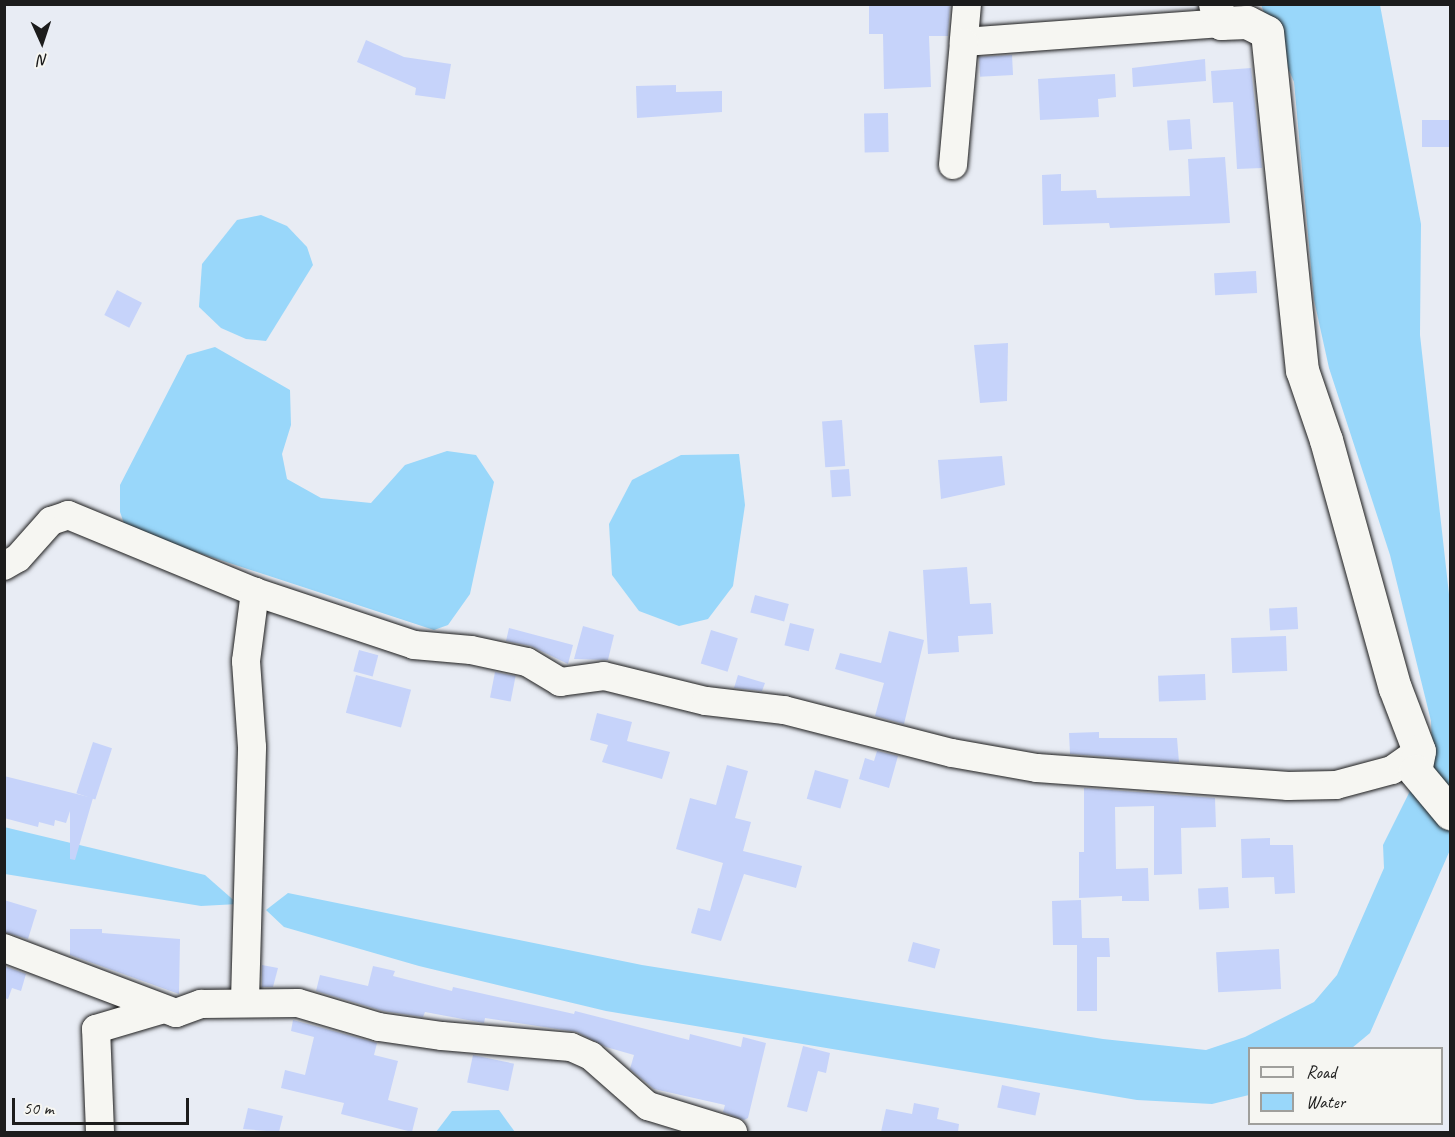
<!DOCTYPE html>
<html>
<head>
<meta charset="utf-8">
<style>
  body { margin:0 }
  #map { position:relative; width:1455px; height:1137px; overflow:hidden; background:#e8ecf4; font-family:Caveat,sans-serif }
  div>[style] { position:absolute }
  .water>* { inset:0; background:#99d7fa }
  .building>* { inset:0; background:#c6d3fa; transform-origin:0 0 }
  .roads { filter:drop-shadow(0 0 2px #1c1c1c) drop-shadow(0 0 2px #1c1c1c) }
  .street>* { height:28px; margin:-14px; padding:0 14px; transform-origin:14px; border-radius:14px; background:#f6f6f2 }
  .secondary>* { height:33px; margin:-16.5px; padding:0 16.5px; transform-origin:16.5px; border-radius:16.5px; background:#f6f6f2 }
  span { translate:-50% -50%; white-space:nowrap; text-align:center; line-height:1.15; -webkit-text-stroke:4.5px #f6f6f2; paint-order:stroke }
  .frame { position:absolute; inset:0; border:6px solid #1c1c1c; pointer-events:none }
  .legend { position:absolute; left:1248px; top:1047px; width:195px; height:78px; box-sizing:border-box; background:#f6f6f2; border:2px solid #9f9f9c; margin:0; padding:8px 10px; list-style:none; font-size:18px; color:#1c1c1c }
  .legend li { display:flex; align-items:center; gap:12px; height:30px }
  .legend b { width:30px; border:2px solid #9f9f9c }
  .north { position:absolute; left:12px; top:12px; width:60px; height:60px; -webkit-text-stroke:4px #f6f6f2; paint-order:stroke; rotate:177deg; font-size:16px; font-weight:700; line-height:24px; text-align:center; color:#1c1c1c }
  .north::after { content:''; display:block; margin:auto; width:21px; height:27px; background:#1c1c1c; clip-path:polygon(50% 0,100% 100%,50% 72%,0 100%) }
  .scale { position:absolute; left:12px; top:1098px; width:177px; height:27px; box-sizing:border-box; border:3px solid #1c1c1c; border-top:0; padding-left:8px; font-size:18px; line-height:21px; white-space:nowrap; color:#1c1c1c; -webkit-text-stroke:4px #f6f6f2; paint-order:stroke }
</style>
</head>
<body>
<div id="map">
  <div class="water">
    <div style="clip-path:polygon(1261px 5px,1380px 5px,1421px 224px,1420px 335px,1450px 603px,1450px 850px,1370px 1033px,1352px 1048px,1250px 1048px,1249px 1095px,1212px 1104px,1137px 1100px,606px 1011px,419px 966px,284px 927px,266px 910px,288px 893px,642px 965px,1103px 1039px,1206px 1050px,1245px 1037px,1314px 1002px,1337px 975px,1384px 868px,1383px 845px,1432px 747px,1431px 721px,1390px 555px,1329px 368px,1314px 300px,1294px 82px)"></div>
    <div style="clip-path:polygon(261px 215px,287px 226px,307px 247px,313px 265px,266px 341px,246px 339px,221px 328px,199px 307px,202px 264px,237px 220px)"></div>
    <div style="clip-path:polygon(215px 347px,290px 390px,291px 425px,282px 454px,287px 479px,321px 498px,371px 503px,405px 465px,447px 451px,476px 455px,494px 482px,470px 594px,448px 625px,434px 630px,126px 529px,120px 512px,120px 485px,187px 355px)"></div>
    <div style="clip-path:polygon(739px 454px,745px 505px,733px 586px,708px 619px,679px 626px,639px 611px,612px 575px,609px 524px,632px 480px,681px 455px)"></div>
    <div style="clip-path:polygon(4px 827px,205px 875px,238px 904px,201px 906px,5px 874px)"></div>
    <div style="clip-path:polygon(499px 1110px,515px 1132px,436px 1132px,452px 1111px)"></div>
  </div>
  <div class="building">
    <div style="clip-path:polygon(869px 4px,950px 4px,948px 36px,929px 36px,931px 87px,884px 89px,883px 34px,869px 34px)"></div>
    <div style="clip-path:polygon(366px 40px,404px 57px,451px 64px,445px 99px,415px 95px,416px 88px,357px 62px)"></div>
    <div style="left:1012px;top:55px;width:20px;height:33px;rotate:87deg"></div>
    <div style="clip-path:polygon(1205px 59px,1206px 81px,1133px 87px,1132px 68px)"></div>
    <div style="clip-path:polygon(1251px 68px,1262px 168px,1237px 169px,1233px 102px,1213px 103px,1211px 71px)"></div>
    <div style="clip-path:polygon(1115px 74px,1116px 97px,1098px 99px,1099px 117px,1040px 120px,1038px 79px)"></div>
    <div style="clip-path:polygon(676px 85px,676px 92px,722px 91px,722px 112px,637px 118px,636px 86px)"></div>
    <div style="left:888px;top:113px;width:39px;height:24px;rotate:89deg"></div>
    <div style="left:1190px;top:119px;width:30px;height:23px;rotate:86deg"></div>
    <div style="left:1450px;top:120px;width:27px;height:28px;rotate:90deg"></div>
    <div style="clip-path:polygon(1225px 157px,1230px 223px,1110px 228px,1109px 223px,1043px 225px,1042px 175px,1061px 174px,1061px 191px,1096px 190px,1097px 198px,1190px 196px,1188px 159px)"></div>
    <div style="left:1256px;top:271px;width:22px;height:42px;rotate:87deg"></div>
    <div style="left:117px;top:290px;width:28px;height:28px;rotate:27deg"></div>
    <div style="clip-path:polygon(1008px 343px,1007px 401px,980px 403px,974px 345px)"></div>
    <div style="left:842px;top:420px;width:46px;height:20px;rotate:86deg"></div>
    <div style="clip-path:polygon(1002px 456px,1005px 485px,941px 499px,938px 460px)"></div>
    <div style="left:849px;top:469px;width:27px;height:19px;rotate:86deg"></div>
    <div style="clip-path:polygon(967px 567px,970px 604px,991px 603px,993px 634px,958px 636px,959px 652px,928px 654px,923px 570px)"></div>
    <div style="left:755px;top:595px;width:35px;height:18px;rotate:15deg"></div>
    <div style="left:1297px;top:607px;width:22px;height:28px;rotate:87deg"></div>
    <div style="left:790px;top:623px;width:25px;height:23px;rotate:14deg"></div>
    <div style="clip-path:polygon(583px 626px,614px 635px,608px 660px,574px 659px)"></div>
    <div style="clip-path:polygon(509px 628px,573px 645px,568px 664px,531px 646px,506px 641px)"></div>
    <div style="left:711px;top:630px;width:28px;height:35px;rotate:17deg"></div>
    <div style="clip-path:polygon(889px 631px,924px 640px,904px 724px,875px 716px,884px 683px,835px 669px,840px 653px,881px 663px)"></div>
    <div style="left:1286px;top:636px;width:35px;height:55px;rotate:88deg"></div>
    <div style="left:359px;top:650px;width:20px;height:22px;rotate:15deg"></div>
    <div style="left:495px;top:672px;width:21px;height:26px;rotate:11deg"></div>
    <div style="left:1205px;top:674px;width:26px;height:47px;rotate:88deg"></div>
    <div style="left:356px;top:675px;width:57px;height:39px;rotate:15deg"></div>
    <div style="clip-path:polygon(738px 675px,765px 683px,762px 691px,734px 688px)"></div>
    <div style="clip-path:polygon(597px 713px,632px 722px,627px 741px,670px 752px,662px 779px,602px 762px,608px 745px,590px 740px)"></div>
    <div style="clip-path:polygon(1099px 732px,1099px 738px,1177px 738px,1179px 762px,1070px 754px,1069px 733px)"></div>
    <div style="left:93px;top:742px;width:20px;height:54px;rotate:18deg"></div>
    <div style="clip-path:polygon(877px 751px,898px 756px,889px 788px,859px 779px,865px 758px,874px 761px)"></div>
    <div style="clip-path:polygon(727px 765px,748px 771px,735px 818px,751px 822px,743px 851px,802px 866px,796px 888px,744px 874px,721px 941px,691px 933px,698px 908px,710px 911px,723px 863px,676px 849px,690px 798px,716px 805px)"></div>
    <div style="left:815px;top:770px;width:35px;height:30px;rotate:16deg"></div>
    <div style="clip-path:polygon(4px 776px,93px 798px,75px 860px,70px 859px,70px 811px,66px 823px,55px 820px,54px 826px,39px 822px,38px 827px,4px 818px)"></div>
    <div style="clip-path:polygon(1084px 788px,1215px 798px,1216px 827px,1181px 828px,1182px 874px,1154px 875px,1154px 806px,1115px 807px,1116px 869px,1148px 868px,1149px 901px,1122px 901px,1122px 896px,1079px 898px,1079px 852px,1084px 852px)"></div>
    <div style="clip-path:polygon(1270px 838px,1270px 845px,1293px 845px,1295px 893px,1275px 894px,1274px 877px,1242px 878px,1241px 839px)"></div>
    <div style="left:1228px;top:887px;width:21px;height:30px;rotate:87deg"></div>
    <div style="clip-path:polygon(4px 900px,37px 910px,28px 939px,4px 932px)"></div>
    <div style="clip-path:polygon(1081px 900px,1082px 938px,1109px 938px,1110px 957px,1097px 957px,1097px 1011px,1077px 1011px,1077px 945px,1053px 945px,1052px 901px)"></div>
    <div style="clip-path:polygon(70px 929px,102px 929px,102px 933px,180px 939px,179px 994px,70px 955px)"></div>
    <div style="left:913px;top:942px;width:28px;height:20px;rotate:15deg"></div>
    <div style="left:1279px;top:949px;width:40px;height:63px;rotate:87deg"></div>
    <div style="clip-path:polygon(262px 965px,278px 968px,273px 987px,262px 987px)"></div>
    <div style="clip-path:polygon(4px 966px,26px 974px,21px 991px,12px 988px,8px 999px,4px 998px)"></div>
    <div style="clip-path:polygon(373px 966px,395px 971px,393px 976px,452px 991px,453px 987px,574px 1014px,575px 1011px,689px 1040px,690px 1034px,741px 1047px,743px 1037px,766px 1043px,748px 1118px,744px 1120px,723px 1112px,725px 1105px,654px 1089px,630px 1069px,634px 1055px,606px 1047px,577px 1032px,485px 1018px,484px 1023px,425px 1012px,423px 1017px,383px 1011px,316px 991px,320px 975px,368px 986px)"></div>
    <div style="clip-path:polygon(293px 1020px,377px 1043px,374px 1055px,398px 1061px,388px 1100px,418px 1108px,412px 1132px,341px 1114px,344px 1103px,281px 1088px,285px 1070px,305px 1075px,314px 1037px,291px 1031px)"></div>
    <div style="clip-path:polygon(803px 1046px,830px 1053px,826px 1073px,818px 1071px,807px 1112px,787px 1107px)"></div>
    <div style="left:473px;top:1055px;width:42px;height:28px;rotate:12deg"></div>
    <div style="left:1002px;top:1085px;width:39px;height:23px;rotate:12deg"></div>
    <div style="clip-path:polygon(914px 1103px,939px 1108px,937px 1119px,959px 1124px,958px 1132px,881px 1132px,886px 1109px,912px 1114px)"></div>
    <div style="clip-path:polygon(248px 1108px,283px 1116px,279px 1132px,243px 1129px)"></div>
  </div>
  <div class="roads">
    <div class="street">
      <div style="left:967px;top:4px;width:38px;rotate:95deg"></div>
      <div style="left:964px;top:42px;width:258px;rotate:-4.2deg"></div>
      <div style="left:953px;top:165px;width:123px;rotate:-84.9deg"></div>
      <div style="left:4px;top:566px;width:16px;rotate:-30deg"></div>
      <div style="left:18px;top:558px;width:50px;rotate:-48.3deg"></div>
      <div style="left:51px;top:521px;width:18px;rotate:-19deg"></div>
      <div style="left:68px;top:515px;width:202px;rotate:22.4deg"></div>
      <div style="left:255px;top:592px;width:168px;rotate:18.4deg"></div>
      <div style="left:414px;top:645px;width:57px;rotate:5deg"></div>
      <div style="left:471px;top:650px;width:57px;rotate:12.1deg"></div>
      <div style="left:527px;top:662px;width:39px;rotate:31deg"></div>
      <div style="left:560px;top:682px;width:44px;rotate:-7.8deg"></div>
      <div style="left:604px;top:676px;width:105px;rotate:13.8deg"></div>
      <div style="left:706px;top:701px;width:79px;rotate:6.6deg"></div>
      <div style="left:784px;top:710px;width:173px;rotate:14.4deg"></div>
      <div style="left:952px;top:753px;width:86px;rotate:10deg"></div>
      <div style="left:1037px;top:768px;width:252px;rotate:4.1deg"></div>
      <div style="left:1288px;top:786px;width:48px;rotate:-1.2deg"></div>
      <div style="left:1336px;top:785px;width:58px;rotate:-15deg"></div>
      <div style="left:1392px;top:770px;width:33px;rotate:-35deg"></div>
      <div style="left:4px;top:948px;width:184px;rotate:20.7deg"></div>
      <div style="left:176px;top:1013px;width:27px;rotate:-20deg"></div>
      <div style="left:201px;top:1004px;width:97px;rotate:-0.6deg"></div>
      <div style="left:298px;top:1003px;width:84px;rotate:16.5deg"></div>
      <div style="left:379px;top:1027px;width:64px;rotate:8.1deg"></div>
      <div style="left:442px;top:1036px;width:129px;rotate:4.9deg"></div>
      <div style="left:571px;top:1047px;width:22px;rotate:24deg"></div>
      <div style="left:591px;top:1056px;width:76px;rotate:41.3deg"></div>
      <div style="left:648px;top:1106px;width:89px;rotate:17deg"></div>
      <div style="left:245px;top:1000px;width:253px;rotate:-88.4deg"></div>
      <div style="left:252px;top:747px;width:86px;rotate:-94deg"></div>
      <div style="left:246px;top:661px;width:70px;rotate:-82.6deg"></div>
      <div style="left:100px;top:1132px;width:103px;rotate:-92.2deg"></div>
      <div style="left:96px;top:1029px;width:67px;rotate:-16.5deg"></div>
    </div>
    <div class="secondary">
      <div style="left:1215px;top:4px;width:20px;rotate:72deg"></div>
      <div style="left:1221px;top:23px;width:26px;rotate:-2deg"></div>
      <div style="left:1247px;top:22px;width:22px;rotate:27deg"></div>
      <div style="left:1267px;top:32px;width:340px;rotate:84.1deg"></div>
      <div style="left:1302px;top:370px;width:74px;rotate:71.1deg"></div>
      <div style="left:1326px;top:440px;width:257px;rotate:74.5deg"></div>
      <div style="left:1395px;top:688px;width:67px;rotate:69.1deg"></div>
      <div style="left:1419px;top:751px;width:20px;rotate:101deg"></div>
      <div style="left:1415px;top:771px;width:55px;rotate:50.2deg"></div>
    </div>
  </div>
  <div class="frame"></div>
  <ul class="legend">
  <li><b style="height:8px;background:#f6f6f2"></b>Road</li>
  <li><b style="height:16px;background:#99d7fa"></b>Water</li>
  </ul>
  <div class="north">N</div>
  <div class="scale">50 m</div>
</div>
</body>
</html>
